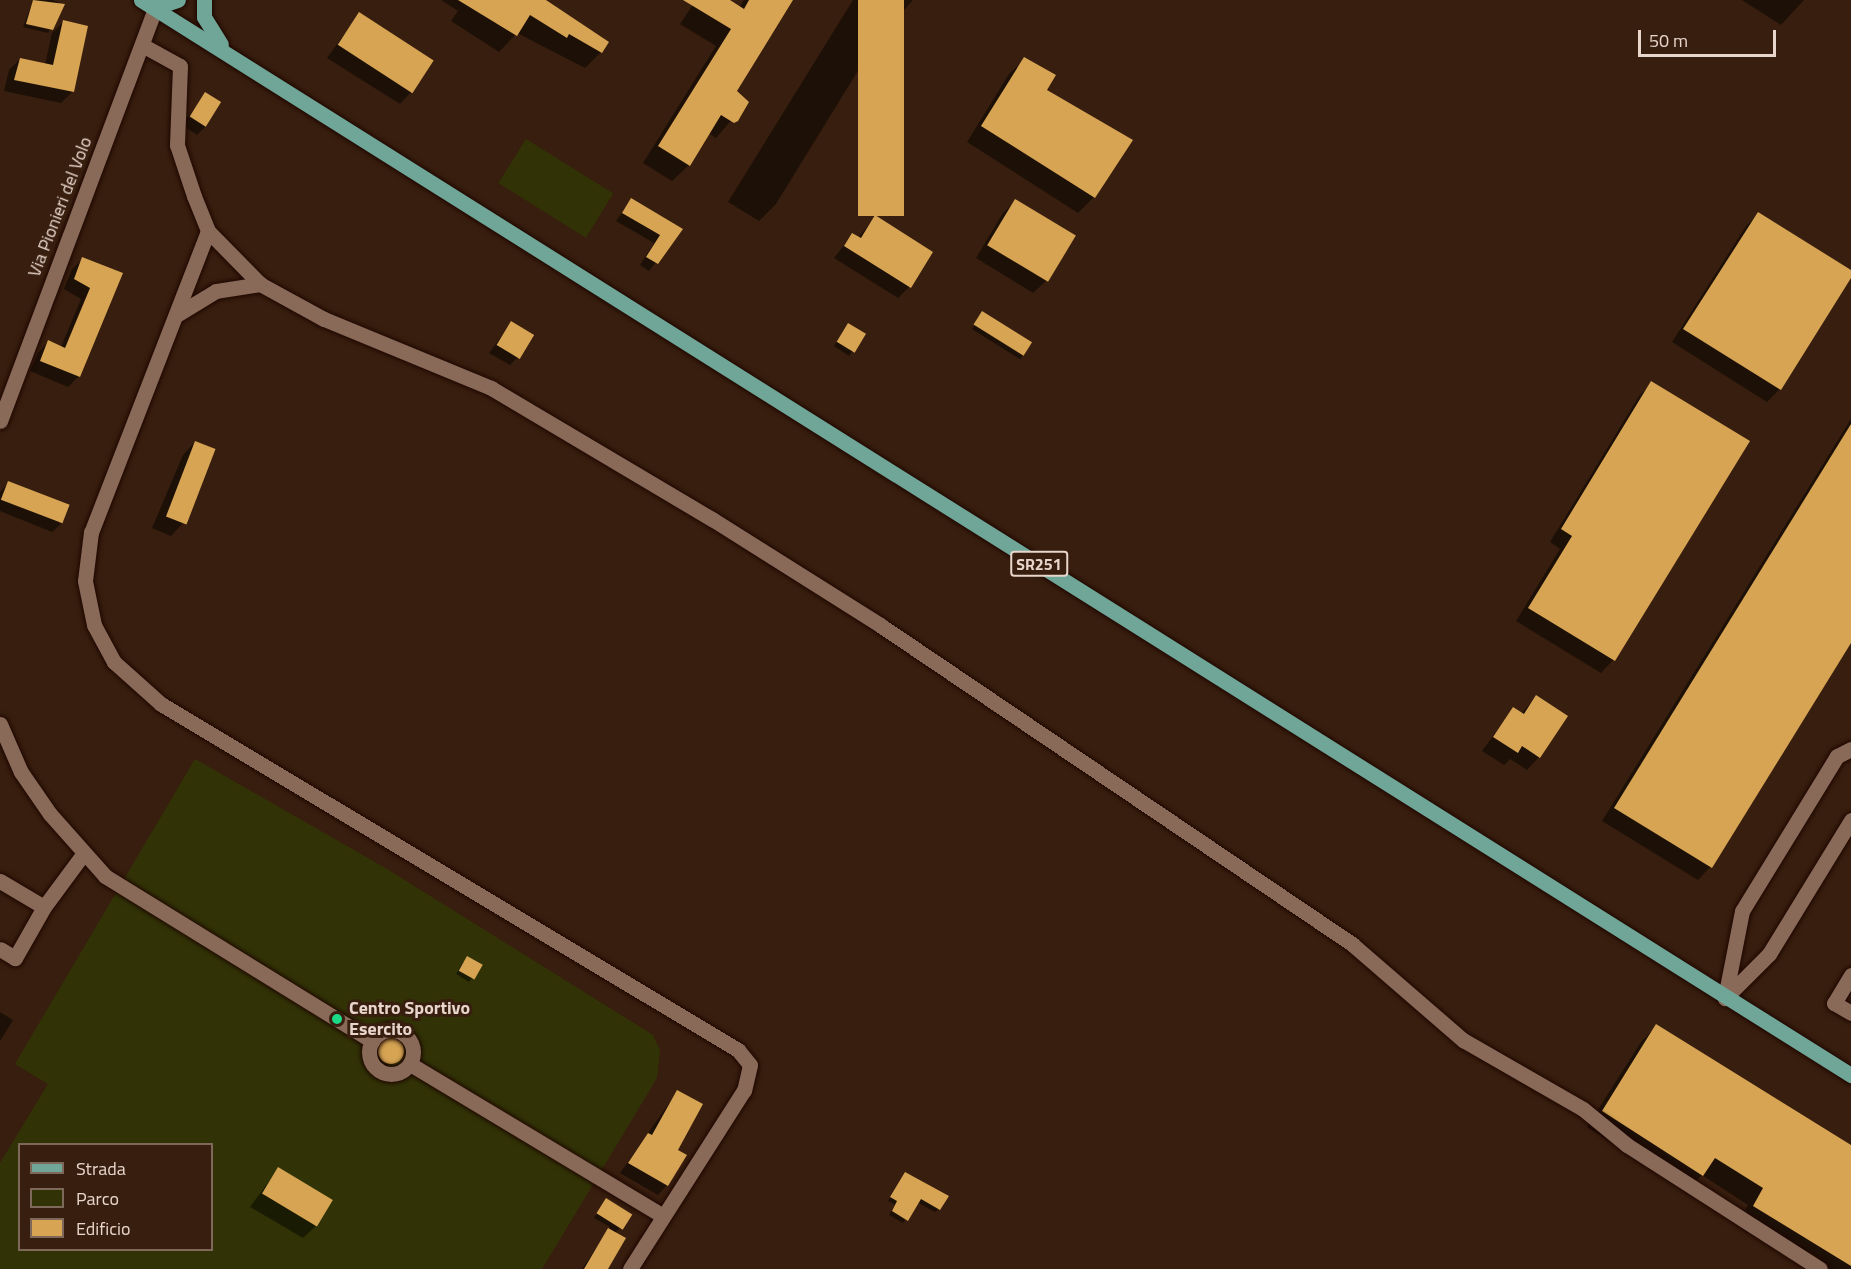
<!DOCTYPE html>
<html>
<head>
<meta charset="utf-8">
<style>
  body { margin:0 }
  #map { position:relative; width:1851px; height:1269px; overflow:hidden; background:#381e0e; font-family:"Titillium Web",sans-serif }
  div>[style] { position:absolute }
  .green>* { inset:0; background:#313306; transform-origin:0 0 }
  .shadow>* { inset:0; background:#0007; transform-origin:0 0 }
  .building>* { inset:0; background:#d6a453; transform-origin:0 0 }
  .round { border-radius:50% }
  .roads { filter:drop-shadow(0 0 2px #1e0700) drop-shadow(0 0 2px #1e0700) }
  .minor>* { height:15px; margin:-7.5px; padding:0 7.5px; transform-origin:7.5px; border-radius:7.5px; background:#896958 }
  .minor>.ring { margin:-7.5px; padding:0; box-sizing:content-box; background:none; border:15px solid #896958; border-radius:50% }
  .major>* { height:15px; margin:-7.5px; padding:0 7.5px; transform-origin:7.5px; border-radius:7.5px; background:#6fa698 }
  .dots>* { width:16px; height:16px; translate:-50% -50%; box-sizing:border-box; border:3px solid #381e0e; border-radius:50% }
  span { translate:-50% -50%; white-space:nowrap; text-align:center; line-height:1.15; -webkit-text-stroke:6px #381e0e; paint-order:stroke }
  .shield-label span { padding:2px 4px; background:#381e0e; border:2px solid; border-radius:4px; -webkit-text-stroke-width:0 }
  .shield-label { font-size:16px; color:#e8d6cc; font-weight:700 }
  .street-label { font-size:18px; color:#e8d6cc }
  .poi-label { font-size:18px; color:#e8d6cc; font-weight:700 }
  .left { translate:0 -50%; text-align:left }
  .legend { position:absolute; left:18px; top:1143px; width:195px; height:108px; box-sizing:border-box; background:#381e0e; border:2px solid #7e685a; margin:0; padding:8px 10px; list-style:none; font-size:18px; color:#e8d6cc }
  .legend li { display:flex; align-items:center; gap:12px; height:30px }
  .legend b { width:30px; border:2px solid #7e685a }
  .scale { position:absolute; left:1638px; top:30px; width:138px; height:27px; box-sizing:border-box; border:3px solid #e8d6cc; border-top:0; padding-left:8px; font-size:18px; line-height:21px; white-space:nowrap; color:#e8d6cc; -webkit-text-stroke:4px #381e0e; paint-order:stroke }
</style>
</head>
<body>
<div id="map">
  <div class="green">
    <div style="left:526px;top:139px;width:103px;height:52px;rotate:32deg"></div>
    <div style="clip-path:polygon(evenodd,195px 759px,387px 869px,653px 1035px,660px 1050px,657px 1078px,542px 1269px,0 1269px,0 1163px,48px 1084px,15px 1064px,195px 759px,20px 1144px,212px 1144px,212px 1250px,20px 1250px,20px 1144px)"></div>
  </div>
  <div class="shadow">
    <div style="clip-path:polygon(33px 0,53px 0,63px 5px,48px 33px,23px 27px)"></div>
    <div style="clip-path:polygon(441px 0,543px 0,601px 52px,585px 68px,517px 33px,499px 52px,451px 21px,458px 11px)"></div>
    <div style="clip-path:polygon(696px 0,727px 0,739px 8px,744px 0,791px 0,735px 91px,747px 102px,716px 138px,708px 133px,689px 165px,672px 181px,643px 163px,716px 46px,680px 24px)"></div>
    <div style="clip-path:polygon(853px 0,913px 0,892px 24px,888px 22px,776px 204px,759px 221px,728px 202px)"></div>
    <div style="clip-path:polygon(1742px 0,1804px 0,1781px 25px)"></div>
    <div style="clip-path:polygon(359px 14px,412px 91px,400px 104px,327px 58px)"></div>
    <div style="clip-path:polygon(63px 22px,86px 27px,72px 92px,61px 103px,4px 91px,9px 70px,20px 59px,45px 65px,52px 33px)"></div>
    <div style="clip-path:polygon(1025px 59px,1045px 91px,1130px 140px,1094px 197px,1078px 213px,967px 142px,1009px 74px)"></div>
    <div style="clip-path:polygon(205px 94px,205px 127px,197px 135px,182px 125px)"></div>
    <div style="clip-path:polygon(631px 200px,681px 229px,649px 271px,640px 265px,654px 243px,616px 221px)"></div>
    <div style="clip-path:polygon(1016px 201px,1046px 281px,1033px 293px,976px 258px,1003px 213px)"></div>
    <div style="clip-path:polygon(1759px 214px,1851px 272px,1780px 389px,1767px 402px,1672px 342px,1746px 226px)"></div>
    <div style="clip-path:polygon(875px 217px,909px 287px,898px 298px,834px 258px,852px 235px,858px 238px)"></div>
    <div style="clip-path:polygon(83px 259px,121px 274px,79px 376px,68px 387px,30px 371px,38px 353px,48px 342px,61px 347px,81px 299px,64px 289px,72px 269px)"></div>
    <div style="left:982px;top:313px;width:57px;height:19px;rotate:32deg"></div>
    <div style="clip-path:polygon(511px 323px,518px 357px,510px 365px,489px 353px)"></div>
    <div style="clip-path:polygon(845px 329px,864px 334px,849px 356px,834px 346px)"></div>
    <div style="clip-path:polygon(1652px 383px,1747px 441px,1613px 660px,1601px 673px,1516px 621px,1560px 549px,1550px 542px,1639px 396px)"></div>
    <div style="clip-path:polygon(1851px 419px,1851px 640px,1710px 867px,1698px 880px,1602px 821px)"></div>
    <div style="clip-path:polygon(195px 442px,183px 523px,171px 536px,152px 528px,183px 455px)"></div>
    <div style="clip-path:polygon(9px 482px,61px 524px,52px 532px,0 511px,0 492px)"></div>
    <div style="clip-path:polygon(1536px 697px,1539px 757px,1527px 770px,1510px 759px,1504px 765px,1482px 751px,1513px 709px,1521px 714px)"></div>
    <div style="clip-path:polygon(463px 962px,481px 965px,469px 982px,456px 974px)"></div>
    <div style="clip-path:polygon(0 1012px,13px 1020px,0 1041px)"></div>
    <div style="clip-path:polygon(1657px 1026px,1851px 1147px,1851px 1269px,1814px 1269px,1738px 1222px,1748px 1205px,1702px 1175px,1686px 1191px,1587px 1127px,1641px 1042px)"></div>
    <div style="clip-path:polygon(393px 1039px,399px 1043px,402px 1056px,379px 1071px,372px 1066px,370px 1058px,382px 1041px)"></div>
    <div style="clip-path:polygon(677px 1092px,676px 1150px,667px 1185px,658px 1195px,620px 1173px)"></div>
    <div style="clip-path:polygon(278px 1169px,316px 1226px,303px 1238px,250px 1207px)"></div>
    <div style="clip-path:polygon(905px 1173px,939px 1209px,935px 1212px,917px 1202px,903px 1223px,889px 1215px,895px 1205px,888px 1201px)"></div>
    <div style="clip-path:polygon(606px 1200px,620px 1228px,615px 1233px,606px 1269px,582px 1269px,610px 1227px,594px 1218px)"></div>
  </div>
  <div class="building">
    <div style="clip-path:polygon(33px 0,65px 4px,53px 30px,26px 24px)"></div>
    <div style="clip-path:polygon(458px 0,546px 0,609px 42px,602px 53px,569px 34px,567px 38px,530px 15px,517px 36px)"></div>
    <div style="clip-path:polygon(683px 0,730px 0,744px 9px,749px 0,793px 0,737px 91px,749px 102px,738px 121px,734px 123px,721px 115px,690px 166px,658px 146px,731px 29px)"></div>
    <div style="left:858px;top:0;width:46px;height:216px"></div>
    <div style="left:359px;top:12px;width:89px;height:39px;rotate:33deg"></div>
    <div style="clip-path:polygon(63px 20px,88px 26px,74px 92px,14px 80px,20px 58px,53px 65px)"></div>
    <div style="clip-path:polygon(1024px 57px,1056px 75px,1047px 90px,1133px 140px,1095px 198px,981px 126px)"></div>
    <div style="left:205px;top:92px;width:19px;height:29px;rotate:32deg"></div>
    <div style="clip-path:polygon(631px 198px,683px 229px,658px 264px,646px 257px,660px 235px,622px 213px)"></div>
    <div style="left:1015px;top:199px;width:71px;height:54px;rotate:31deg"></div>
    <div style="clip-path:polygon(1758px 212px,1851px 270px,1851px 278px,1781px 390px,1683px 329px)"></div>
    <div style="clip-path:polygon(875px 215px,933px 252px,911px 288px,844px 246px,852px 233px,861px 238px)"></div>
    <div style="clip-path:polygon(82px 257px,123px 273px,80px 377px,40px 361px,48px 340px,65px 348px,90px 288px,74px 279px)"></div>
    <div style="left:982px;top:311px;width:59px;height:16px;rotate:32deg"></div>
    <div style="left:511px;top:321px;width:27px;height:28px;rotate:31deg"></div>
    <div style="left:848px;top:323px;width:21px;height:22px;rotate:31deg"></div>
    <div style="clip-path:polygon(1651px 381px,1750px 441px,1615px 661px,1528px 608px,1572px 536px,1561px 529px)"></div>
    <div style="clip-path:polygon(1851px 424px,1851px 643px,1712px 868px,1614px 808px)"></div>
    <div style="left:195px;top:441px;width:22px;height:81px;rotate:21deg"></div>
    <div style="left:8px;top:481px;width:66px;height:20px;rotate:21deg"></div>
    <div style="clip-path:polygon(1536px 695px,1568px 716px,1540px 758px,1522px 746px,1518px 753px,1493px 737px,1513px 707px,1524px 714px)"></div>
    <div style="left:467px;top:956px;width:18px;height:17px;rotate:29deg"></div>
    <div style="clip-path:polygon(1656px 1024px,1851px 1145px,1851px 1266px,1753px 1206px,1763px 1188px,1715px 1158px,1703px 1176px,1602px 1111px)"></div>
    <div class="round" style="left:378px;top:1038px;width:26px;height:26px"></div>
    <div style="clip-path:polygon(677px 1090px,703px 1104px,678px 1150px,687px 1155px,668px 1186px,628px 1163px,648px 1133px,652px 1135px)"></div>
    <div style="left:278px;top:1167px;width:64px;height:31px;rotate:31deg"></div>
    <div style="clip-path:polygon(905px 1172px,949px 1196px,940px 1210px,921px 1199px,908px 1221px,892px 1211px,897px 1201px,890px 1197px)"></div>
    <div style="left:606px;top:1198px;width:31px;height:18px;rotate:32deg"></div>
    <div style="clip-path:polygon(608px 1228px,626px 1238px,608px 1269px,584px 1269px)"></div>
  </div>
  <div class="roads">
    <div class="minor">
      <div style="left:142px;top:45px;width:43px;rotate:28.9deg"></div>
      <div style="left:180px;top:66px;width:79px;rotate:92.2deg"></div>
      <div style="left:177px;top:145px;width:54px;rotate:71.6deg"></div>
      <div style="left:194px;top:196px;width:38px;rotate:68deg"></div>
      <div style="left:208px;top:231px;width:74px;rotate:45.5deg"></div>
      <div style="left:260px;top:284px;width:73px;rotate:28.7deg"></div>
      <div style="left:324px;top:319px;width:181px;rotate:22.4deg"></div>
      <div style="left:491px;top:388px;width:257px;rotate:30.7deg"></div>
      <div style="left:712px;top:519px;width:199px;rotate:32.2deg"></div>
      <div style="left:880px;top:625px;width:570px;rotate:34.05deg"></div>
      <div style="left:1352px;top:944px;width:147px;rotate:40.9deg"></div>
      <div style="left:1463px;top:1040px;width:138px;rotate:29.9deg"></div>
      <div style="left:1583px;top:1109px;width:57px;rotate:39.3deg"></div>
      <div style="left:1627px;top:1145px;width:229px;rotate:32.7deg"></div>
      <div style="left:208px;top:231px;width:323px;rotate:111.2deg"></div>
      <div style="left:91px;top:532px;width:49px;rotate:97deg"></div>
      <div style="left:85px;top:581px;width:45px;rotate:78.4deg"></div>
      <div style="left:94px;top:625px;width:42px;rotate:61.6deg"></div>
      <div style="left:114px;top:662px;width:63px;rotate:41.8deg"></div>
      <div style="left:161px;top:704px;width:673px;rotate:30.95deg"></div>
      <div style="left:738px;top:1050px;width:19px;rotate:51deg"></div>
      <div style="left:750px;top:1065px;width:26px;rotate:103deg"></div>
      <div style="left:744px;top:1090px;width:212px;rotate:122.5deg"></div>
      <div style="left:178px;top:314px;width:44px;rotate:-31.2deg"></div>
      <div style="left:216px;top:291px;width:45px;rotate:-9deg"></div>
      <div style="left:0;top:421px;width:442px;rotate:-69.4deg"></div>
      <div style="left:0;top:724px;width:52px;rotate:66.4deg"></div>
      <div style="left:21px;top:772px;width:51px;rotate:55.4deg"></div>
      <div style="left:50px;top:814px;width:83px;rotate:48.4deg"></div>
      <div style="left:105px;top:876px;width:314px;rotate:31.7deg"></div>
      <div style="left:1851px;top:749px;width:16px;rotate:153deg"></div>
      <div style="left:1837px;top:756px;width:182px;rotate:121.5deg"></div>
      <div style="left:1742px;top:911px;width:89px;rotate:101.1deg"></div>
      <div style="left:1725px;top:998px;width:62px;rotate:-45deg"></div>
      <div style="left:1769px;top:954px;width:157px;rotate:-58.5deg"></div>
      <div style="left:0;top:881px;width:51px;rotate:30.6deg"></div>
      <div style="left:44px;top:907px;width:59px;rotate:119.6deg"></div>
      <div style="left:15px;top:958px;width:17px;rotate:-149deg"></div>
      <div style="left:44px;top:907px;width:67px;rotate:-53.5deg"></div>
      <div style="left:1851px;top:975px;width:33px;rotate:121deg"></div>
      <div style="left:1834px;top:1003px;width:20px;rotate:30deg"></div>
      <div class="ring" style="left:369px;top:1030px;width:29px;height:29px"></div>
      <div style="left:410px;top:1064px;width:295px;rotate:31deg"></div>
    </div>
    <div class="major">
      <div style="left:141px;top:0;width:2020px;rotate:32.16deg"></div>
      <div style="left:204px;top:0;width:17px;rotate:90deg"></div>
      <div style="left:204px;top:17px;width:32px;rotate:58deg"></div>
      <div style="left:156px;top:7px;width:23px;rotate:-18deg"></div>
    </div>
  </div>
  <div class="dots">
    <div style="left:337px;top:1019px;background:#1cd988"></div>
  </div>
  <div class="shield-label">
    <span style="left:1039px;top:564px">SR251</span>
  </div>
  <div class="street-label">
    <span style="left:60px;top:207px;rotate:-69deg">Via Pionieri del Volo</span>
  </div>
  <div class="poi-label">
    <span class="left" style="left:349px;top:1019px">Centro Sportivo<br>Esercito</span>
  </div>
  <ul class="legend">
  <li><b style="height:8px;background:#6fa698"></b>Strada</li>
  <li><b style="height:16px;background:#313306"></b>Parco</li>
  <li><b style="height:16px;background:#d6a453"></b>Edificio</li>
  </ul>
  <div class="scale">50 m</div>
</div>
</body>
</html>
